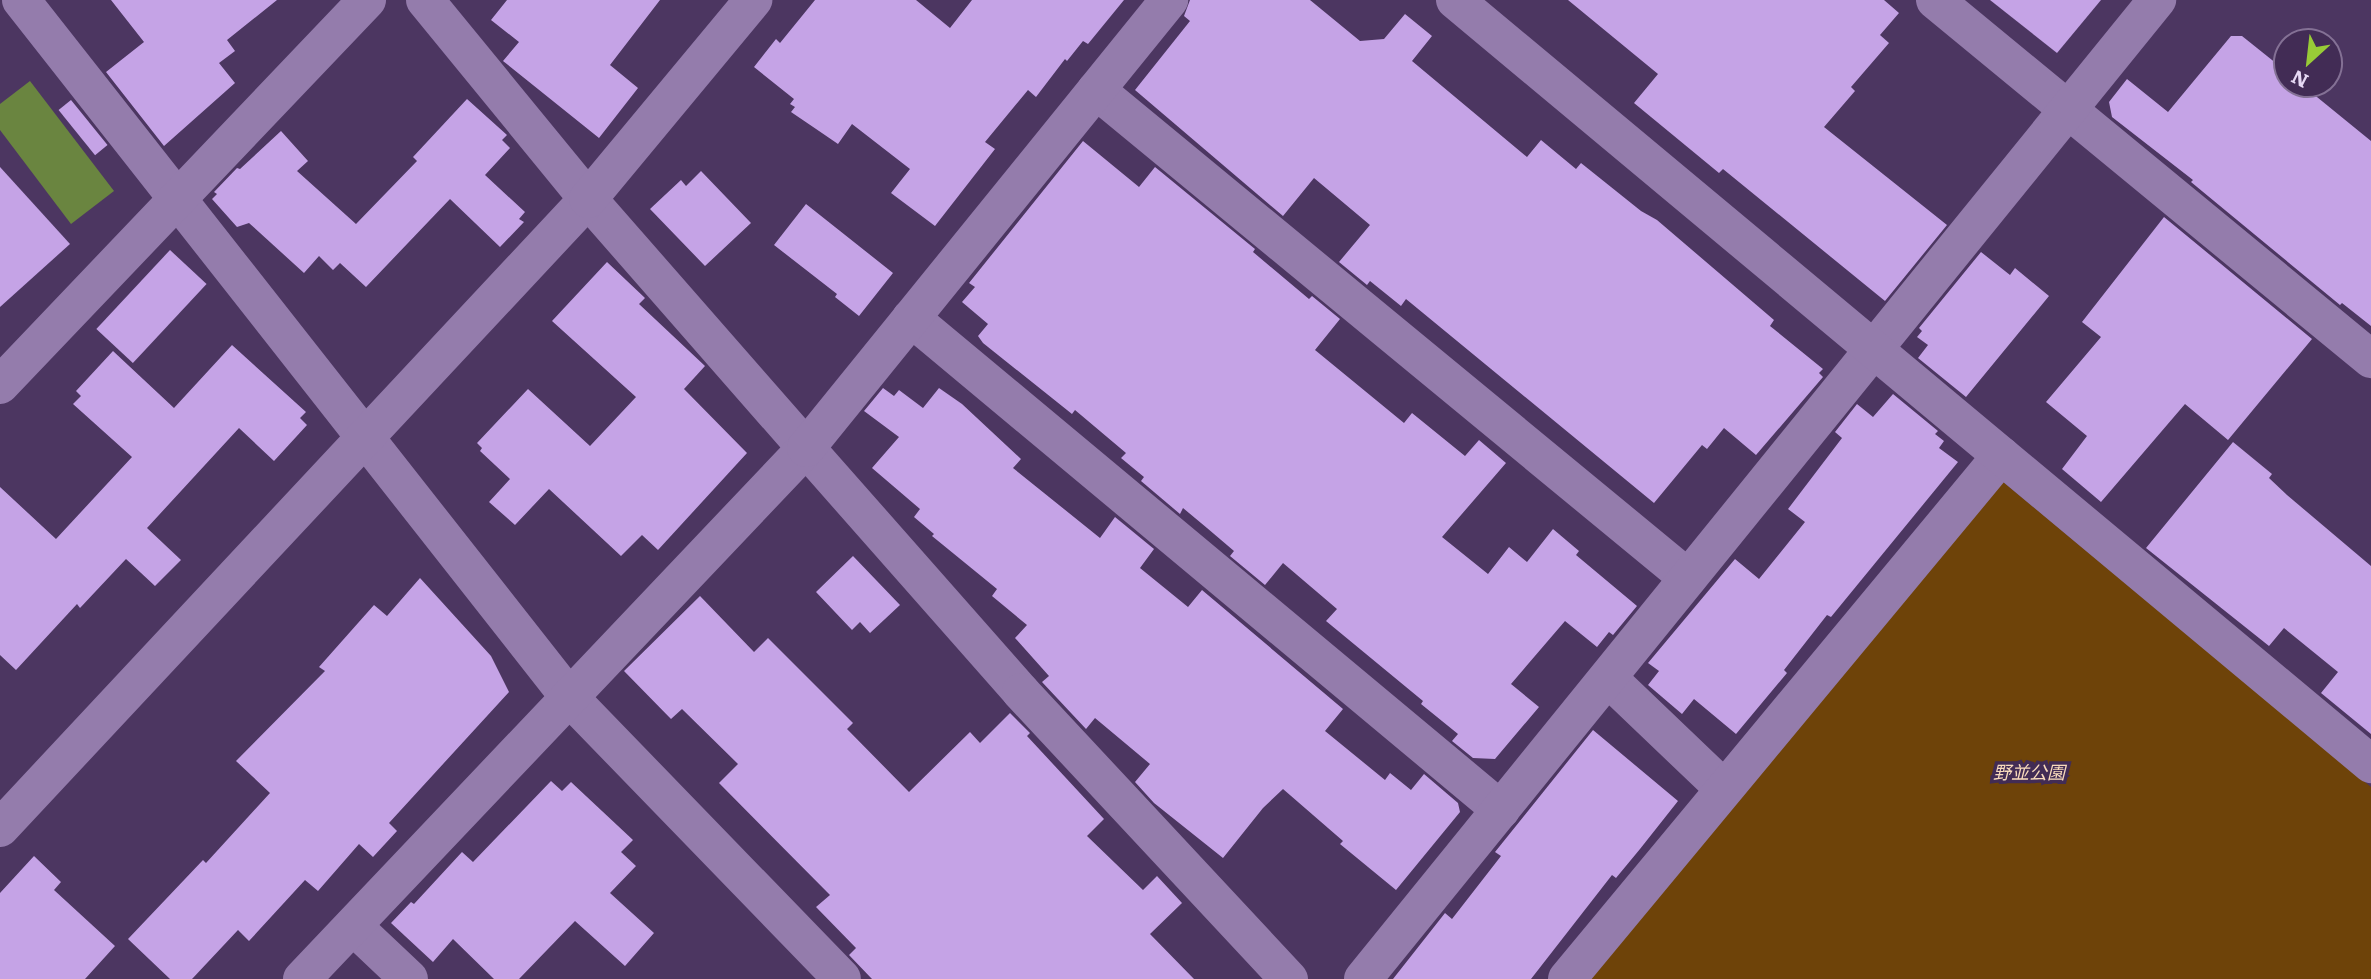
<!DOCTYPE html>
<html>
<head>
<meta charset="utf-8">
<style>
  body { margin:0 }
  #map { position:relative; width:2371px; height:979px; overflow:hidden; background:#4c3661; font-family:Literata,"Noto Sans JP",serif }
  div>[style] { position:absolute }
  .green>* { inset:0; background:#6e4309 }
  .water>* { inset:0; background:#6a8540 }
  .building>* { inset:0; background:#c5a3e6; transform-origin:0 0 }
  .street>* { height:38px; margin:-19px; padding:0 19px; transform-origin:19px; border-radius:19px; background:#947cac }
  .secondary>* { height:38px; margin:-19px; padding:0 19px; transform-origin:19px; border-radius:19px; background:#947cac }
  span { translate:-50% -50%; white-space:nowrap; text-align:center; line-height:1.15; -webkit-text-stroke:7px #422c55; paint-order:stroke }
  .park-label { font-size:18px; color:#f8dabc; font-style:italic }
  .north { position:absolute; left:2273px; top:28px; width:70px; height:70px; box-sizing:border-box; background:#422c55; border:2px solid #847195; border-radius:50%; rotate:207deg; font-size:19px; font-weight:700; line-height:28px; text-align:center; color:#e6d9f4 }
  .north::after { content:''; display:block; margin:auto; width:24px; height:32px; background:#98cb37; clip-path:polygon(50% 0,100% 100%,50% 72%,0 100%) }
</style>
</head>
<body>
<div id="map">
  <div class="green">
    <div style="clip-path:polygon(2001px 480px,2371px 787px,2371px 979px,1590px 979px)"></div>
  </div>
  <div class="water">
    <div style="clip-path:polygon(30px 81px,114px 191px,71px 224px,0 130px,0 104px)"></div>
  </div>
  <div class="building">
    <div style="clip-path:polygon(111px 0,277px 0,227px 40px,235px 51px,219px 63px,235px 83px,164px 146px,106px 72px,144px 42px)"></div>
    <div style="clip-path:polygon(507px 0,660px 0,610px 65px,638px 88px,599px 138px,503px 61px,519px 42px,491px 20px)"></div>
    <div style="clip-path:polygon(815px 0,916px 0,950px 28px,972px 0,1124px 0,1088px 44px,1083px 41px,1067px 61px,1065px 59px,1036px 97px,1028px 90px,985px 142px,995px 149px,935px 226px,891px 193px,910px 169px,852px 124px,838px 144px,819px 131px,791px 112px,795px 107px,790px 104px,794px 99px,754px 67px,776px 39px,780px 43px)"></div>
    <div style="clip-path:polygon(1190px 0,1310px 0,1360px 41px,1384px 39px,1405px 14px,1432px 36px,1412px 61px,1527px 157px,1541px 140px,1576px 169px,1581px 163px,1641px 211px,1657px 220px,1774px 320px,1770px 326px,1823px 369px,1819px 373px,1823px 377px,1756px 455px,1724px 428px,1707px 449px,1702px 445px,1654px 503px,1406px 299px,1401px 306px,1370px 281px,1367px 285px,1339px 262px,1370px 225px,1314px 178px,1283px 216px,1135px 90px,1190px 21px,1184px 16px)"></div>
    <div style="clip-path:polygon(1568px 0,1884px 0,1899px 13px,1880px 35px,1889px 43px,1851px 87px,1855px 91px,1824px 127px,1947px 225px,1885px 301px,1723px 169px,1719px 173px,1634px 103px,1658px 74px)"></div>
    <div style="clip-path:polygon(1990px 0,2101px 0,2057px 53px)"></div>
    <div style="clip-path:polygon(2231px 36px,2242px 36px,2287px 72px,2287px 84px,2301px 84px,2371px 141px,2371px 326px,2342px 303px,2340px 305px,2191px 182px,2193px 180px,2112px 117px,2109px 102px,2127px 79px,2168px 112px)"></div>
    <div style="clip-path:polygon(467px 99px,507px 135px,502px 140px,510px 148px,485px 175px,525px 212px,519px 219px,524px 222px,500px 247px,450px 199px,366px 287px,340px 263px,333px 270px,319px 256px,304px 273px,249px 223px,237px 227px,212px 199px,217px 194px,214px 192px,237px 168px,240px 169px,281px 131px,308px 161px,297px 171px,356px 224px,417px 161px,413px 157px)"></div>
    <div style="left:71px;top:100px;width:58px;height:16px;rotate:51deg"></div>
    <div style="clip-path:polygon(1083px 141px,1139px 187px,1155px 167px,1255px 249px,1253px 252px,1309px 299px,1312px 296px,1340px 319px,1315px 350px,1404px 423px,1412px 413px,1465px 456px,1479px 440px,1506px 463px,1442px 537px,1488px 574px,1509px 547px,1527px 562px,1553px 529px,1579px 551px,1576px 555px,1637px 606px,1613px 635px,1609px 632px,1597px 647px,1565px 621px,1511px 684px,1539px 707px,1495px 759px,1473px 758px,1452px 741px,1458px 734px,1421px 704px,1423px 701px,1326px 621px,1337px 609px,1283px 563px,1265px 585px,1230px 556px,1234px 551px,1207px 528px,1183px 508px,1180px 514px,1141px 481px,1144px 477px,1121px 458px,1126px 453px,1075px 410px,1072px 414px,983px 343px,978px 336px,988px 324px,962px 302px,975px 287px,969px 283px)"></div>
    <div style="clip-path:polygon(0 167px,70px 244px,0 307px)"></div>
    <div style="clip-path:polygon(701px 171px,751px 223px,705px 266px,650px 209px,681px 180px,686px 186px)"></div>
    <div style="clip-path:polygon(806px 204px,893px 273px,859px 316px,835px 297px,837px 294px,774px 245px)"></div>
    <div style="clip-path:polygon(2164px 217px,2312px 339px,2228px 440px,2185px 404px,2101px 502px,2062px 469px,2087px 436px,2046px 402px,2101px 337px,2082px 322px)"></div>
    <div style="left:170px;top:250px;width:50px;height:108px;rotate:43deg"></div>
    <div style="clip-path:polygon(1981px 252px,2010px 275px,2015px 268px,2049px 296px,1966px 397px,1918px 358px,1928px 345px,1917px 337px,1922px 331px,1919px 328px)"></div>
    <div style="clip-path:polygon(607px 262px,645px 298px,639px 304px,705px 366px,684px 389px,747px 453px,658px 550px,642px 535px,621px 556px,549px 489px,515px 525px,489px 502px,510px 479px,480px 451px,482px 448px,477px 443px,528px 389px,590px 446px,636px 397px,552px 321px)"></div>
    <div style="clip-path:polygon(232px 345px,306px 412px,300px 418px,307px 425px,274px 461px,239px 428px,147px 528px,181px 560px,155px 586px,126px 559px,80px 608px,77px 604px,16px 670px,0 655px,0 487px,56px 539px,132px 457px,73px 404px,81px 396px,76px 391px,113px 351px,174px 408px)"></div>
    <div style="clip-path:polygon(883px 388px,894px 396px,899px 390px,923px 408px,939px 388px,962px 404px,1021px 459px,1013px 468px,1100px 538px,1115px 517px,1154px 549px,1140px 568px,1188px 607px,1202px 590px,1343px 709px,1325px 731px,1385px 780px,1390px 773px,1411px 790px,1424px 774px,1458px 803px,1460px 812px,1396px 890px,1340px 844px,1343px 841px,1283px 789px,1263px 808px,1223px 858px,1154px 803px,1135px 782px,1150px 764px,1095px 718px,1086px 729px,1042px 682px,1049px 676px,1015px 638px,1027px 625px,992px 596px,997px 589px,932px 536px,934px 534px,914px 517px,920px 509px,872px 468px,899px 437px,864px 411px)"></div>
    <div style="clip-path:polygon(1893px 394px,1938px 431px,1935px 434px,1944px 441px,1939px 448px,1958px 462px,1831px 617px,1827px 615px,1784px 670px,1787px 673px,1736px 734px,1694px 699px,1682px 714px,1648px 685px,1659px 671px,1648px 663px,1735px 559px,1759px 579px,1805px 522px,1788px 509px,1842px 438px,1835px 432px,1857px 404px,1873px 417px)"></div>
    <div style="clip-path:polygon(2233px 442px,2272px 474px,2269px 478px,2287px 495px,2371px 566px,2371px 734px,2321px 693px,2338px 672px,2284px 628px,2269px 646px,2146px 548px)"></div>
    <div style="clip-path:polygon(853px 556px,900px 605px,870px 633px,860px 622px,852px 630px,816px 592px)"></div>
    <div style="clip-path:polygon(420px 578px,491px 656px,509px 692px,389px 823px,397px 831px,373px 857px,359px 844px,318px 891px,305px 880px,249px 941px,238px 930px,192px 979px,170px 979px,128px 939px,203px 860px,206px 863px,270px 793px,236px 761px,325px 671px,319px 667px,374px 605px,387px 616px)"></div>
    <div style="clip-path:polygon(700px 596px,754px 652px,768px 638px,853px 723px,847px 729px,909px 792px,970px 732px,980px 743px,1010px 713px,1030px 733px,1027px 736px,1104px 819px,1087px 836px,1143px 890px,1157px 876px,1182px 903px,1150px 934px,1194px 979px,872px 979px,849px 955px,856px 948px,816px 907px,830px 895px,719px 783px,738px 764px,682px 709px,671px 719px,624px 671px)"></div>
    <div style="clip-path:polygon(1593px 730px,1678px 801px,1640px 849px,1616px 878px,1612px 875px,1531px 979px,1393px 979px,1445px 913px,1452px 919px,1501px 856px,1495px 852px)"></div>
    <div style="clip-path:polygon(551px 781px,562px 791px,571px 782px,633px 840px,621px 852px,636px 866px,610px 893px,654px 933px,625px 966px,575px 921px,519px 979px,494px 979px,453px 939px,433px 962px,391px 923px,411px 902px,414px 904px,462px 852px,473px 862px)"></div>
    <div style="clip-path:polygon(34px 856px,61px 882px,54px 890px,115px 946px,85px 979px,0 979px,0 893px)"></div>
  </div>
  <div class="street">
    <div style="left:21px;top:0;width:887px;rotate:51.82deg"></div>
    <div style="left:569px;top:697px;width:392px;rotate:45.9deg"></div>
    <div style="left:425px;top:0;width:257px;rotate:50.7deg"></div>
    <div style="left:588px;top:199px;width:331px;rotate:48.8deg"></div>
    <div style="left:806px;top:448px;width:325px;rotate:48.6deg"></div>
    <div style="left:1021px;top:692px;width:393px;rotate:47deg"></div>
    <div style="left:1935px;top:0;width:565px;rotate:39.47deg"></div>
    <div style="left:1096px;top:90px;width:767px;rotate:39.5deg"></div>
    <div style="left:911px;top:318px;width:768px;rotate:39.82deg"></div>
    <div style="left:0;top:385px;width:532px;rotate:-46.37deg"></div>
    <div style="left:1608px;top:678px;width:159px;rotate:43.7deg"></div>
    <div style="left:353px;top:926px;width:77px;rotate:43.4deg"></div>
    <div style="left:302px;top:979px;width:732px;rotate:-46.49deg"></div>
    <div style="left:806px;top:448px;width:577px;rotate:-50.98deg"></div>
    <div style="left:1363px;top:979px;width:1261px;rotate:-50.96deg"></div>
    <div style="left:1567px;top:979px;width:680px;rotate:-50.31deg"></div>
  </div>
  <div class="secondary">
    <div style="left:1455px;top:0;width:1193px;rotate:39.83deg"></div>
    <div style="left:0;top:828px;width:861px;rotate:-46.93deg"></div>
    <div style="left:588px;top:199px;width:259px;rotate:-50.3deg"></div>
  </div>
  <div class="park-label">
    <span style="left:2029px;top:772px">野並公園</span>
  </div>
  <div class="north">N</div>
</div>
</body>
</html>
